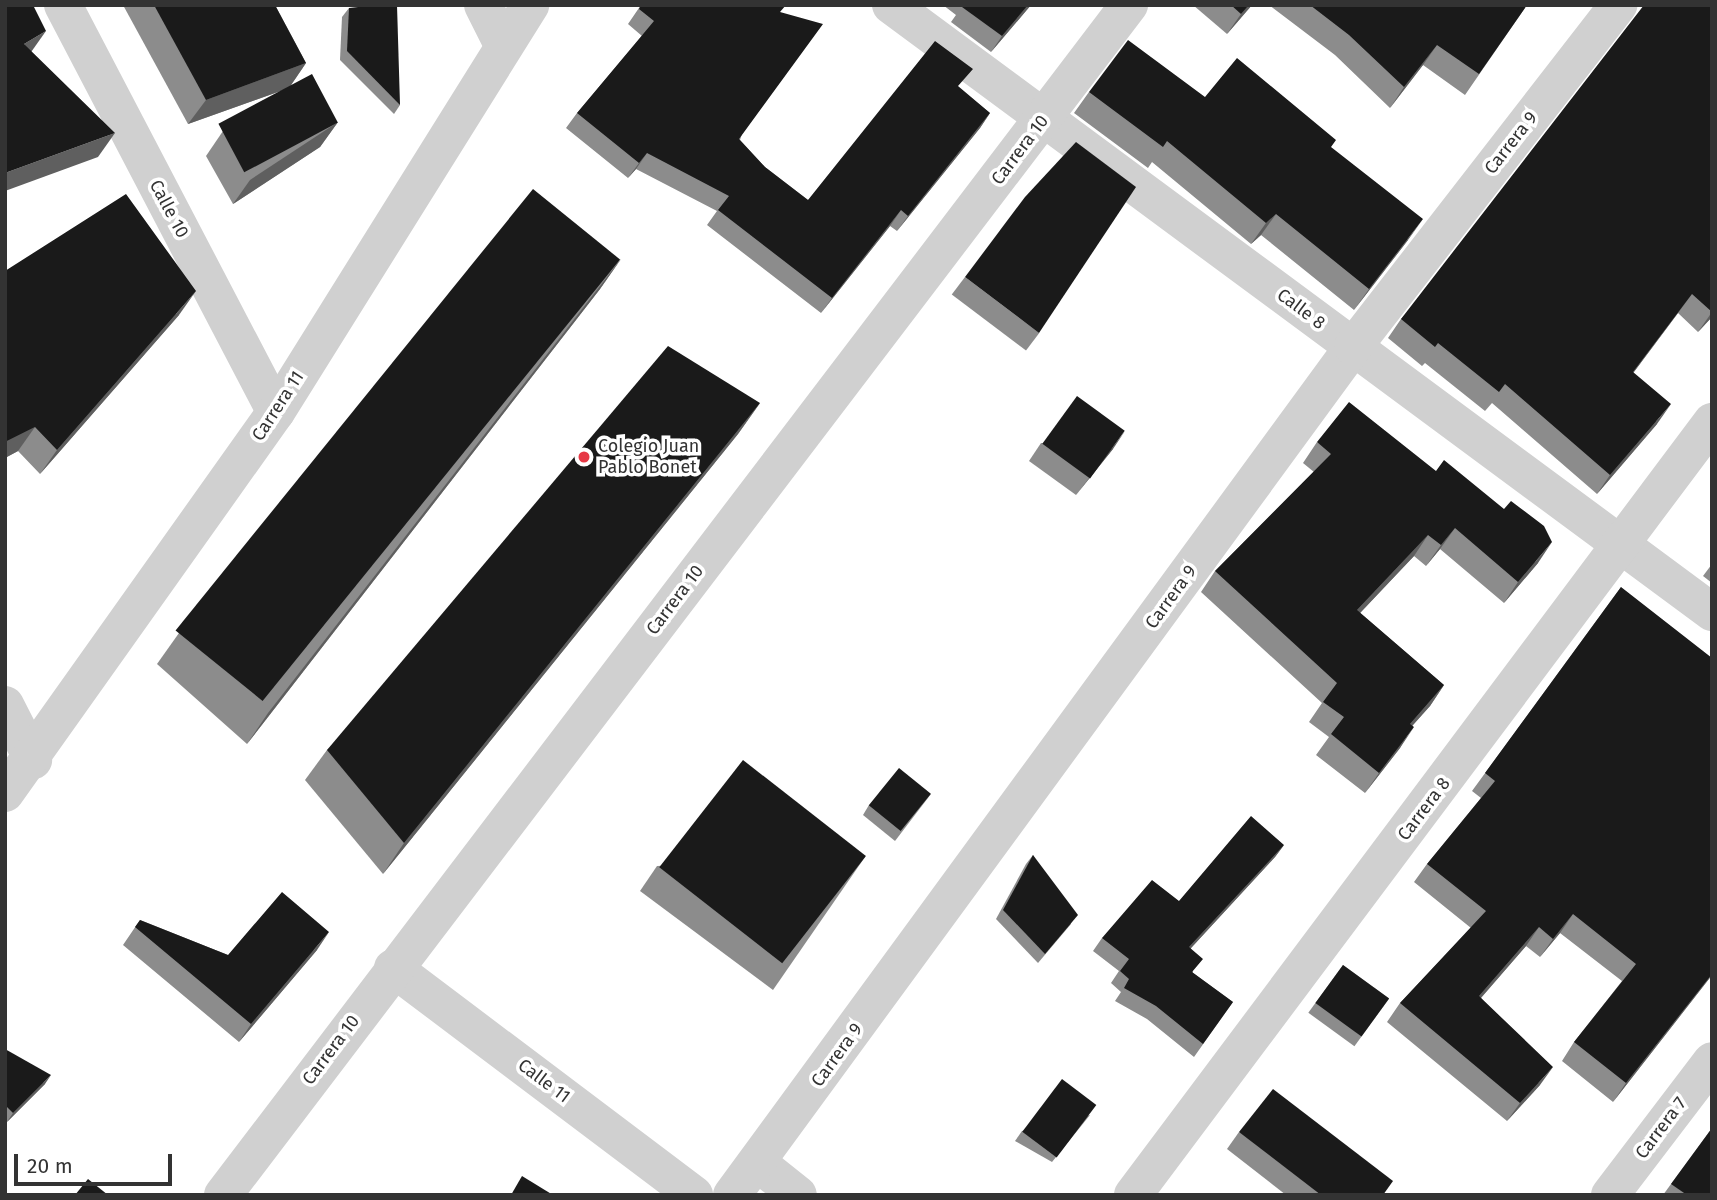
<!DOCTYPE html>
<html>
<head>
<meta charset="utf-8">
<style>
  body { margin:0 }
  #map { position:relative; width:1717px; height:1200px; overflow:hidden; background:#fff; font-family:"Fira Sans",sans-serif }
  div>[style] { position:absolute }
  .minor>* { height:38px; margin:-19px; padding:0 19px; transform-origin:19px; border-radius:19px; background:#d0d0d0 }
  .tertiary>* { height:38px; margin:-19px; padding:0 19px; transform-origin:19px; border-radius:19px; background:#d0d0d0 }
  .wall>* { inset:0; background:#8c8c8c; transform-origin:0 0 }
  .shaded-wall>* { inset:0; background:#5f5f5f }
  .building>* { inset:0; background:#1a1a1a; transform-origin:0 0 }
  .dots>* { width:19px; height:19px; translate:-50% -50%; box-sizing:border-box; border:4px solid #fff; border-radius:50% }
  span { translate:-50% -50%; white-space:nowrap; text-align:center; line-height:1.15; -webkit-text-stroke:7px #fff; paint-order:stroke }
  .street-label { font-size:18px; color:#333 }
  .poi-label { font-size:18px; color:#333 }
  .left { translate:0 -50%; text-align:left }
  .frame { position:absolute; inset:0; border:7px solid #333; pointer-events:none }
  .scale { position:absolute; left:14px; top:1154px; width:158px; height:32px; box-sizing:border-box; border:4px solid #333; border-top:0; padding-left:9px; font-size:21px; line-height:24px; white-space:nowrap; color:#333; -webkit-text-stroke:5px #fff; paint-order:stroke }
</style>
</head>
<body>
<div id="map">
  <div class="minor">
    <div style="left:63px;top:5px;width:459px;rotate:62.4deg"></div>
    <div style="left:483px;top:5px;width:42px;rotate:63.4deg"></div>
    <div style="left:891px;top:5px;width:1021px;rotate:36.48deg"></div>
    <div style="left:5px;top:705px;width:62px;rotate:63deg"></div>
    <div style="left:393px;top:968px;width:377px;rotate:37deg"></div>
    <div style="left:758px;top:1163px;width:51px;rotate:38.7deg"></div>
    <div style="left:223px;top:1195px;width:1496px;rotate:-52.72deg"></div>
    <div style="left:732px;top:1195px;width:1051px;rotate:-53.78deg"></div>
    <div style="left:1353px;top:347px;width:433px;rotate:-52.2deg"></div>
    <div style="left:1133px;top:1195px;width:966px;rotate:-53.17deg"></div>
    <div style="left:1610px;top:1195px;width:168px;rotate:-52.7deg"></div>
  </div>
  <div class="tertiary">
    <div style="left:5px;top:793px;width:468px;rotate:-54.6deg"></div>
    <div style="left:276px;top:412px;width:480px;rotate:-58deg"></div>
  </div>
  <div class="wall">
    <div style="clip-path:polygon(123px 5px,275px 5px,306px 63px,289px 88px,188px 124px)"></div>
    <div style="clip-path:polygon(641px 5px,782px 13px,740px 140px,765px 167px,808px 200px,959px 88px,990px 113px,980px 128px,897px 231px,890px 226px,821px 313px,707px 225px,717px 211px,636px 169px,628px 178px,566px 128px,577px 113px,642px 36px,628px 24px)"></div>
    <div style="clip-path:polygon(943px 5px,1031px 5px,991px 52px,951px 22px,956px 15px)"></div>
    <div style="clip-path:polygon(1193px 5px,1252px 5px,1227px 34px)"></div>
    <div style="clip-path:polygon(1269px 5px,1527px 5px,1465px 95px,1423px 65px,1390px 108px,1335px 55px)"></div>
    <div style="clip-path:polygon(1712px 5px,1712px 317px,1698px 332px,1678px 313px,1633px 373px,1657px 424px,1597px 494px,1492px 403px,1485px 411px,1425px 363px,1422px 366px,1388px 338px,1401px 319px)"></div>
    <div style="clip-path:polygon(349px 8px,400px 105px,394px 114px,340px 60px,342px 17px)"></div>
    <div style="clip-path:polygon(1089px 92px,1205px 97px,1331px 148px,1408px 240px,1354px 310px,1261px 235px,1251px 244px,1152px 162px,1148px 168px,1074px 113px)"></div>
    <div style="clip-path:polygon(338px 122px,320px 147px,233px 204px,206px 156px,223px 131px)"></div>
    <div style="clip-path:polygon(621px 259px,600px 289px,247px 744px,157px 664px,179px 633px)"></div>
    <div style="clip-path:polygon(5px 271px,179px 315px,40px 474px,18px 451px,5px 458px)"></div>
    <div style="left:965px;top:277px;width:93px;height:22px;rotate:37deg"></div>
    <div style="clip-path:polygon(760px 403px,738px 434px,383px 874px,305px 780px,327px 750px)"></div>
    <div style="clip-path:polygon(1317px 442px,1538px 563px,1504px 603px,1440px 549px,1426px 566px,1414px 556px,1360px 613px,1444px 685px,1430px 706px,1412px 726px,1400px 748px,1365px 793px,1316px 755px,1329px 737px,1309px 722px,1322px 703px,1201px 592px,1215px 571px,1314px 472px,1303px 463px)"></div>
    <div style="clip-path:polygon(1041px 443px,1113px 449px,1076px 495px,1029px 461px)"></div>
    <div style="clip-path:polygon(1712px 564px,1712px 583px,1703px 576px)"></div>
    <div style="clip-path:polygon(1621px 587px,1712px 975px,1613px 1102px,1562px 1061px,1574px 1042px,1622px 981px,1560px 933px,1540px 957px,1526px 946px,1481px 998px,1540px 1085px,1507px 1121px,1387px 1022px,1400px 1003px,1471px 928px,1414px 882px,1427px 864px,1481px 798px,1472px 791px)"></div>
    <div style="clip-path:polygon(931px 794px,895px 841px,863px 815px,869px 805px)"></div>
    <div style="clip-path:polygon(1284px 845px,1275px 857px,1191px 948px,1193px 973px,1233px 1002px,1194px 1057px,1147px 1019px,1115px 1001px,1121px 992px,1111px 983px,1119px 971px,1093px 951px,1102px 938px,1179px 901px)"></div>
    <div style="clip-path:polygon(1033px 855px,1071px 924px,1038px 963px,996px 919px,1026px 864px)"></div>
    <div style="clip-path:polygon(865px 857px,773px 990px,640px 891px,657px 866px)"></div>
    <div style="clip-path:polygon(140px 920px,228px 955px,317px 950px,239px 1042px,123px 945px)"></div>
    <div style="left:1343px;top:965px;width:57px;height:59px;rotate:36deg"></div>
    <div style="clip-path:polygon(5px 1049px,45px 1084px,7px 1122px,5px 1120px)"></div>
    <div style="clip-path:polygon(1090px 1115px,1052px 1162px,1015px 1141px,1022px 1131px)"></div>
    <div style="clip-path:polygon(1712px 1128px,1712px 1195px,1663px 1195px)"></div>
    <div style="clip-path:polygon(1239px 1132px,1384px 1195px,1286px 1195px,1227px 1149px)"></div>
  </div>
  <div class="shaded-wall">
    <div style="clip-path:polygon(1028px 5px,1031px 5px,991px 52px,1002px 36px)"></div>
    <div style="clip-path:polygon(1249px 5px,1252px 5px,1227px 34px,1241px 14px)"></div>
    <div style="clip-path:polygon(46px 31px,29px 55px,24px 44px)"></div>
    <div style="clip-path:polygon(1437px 45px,1423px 65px,1390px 108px,1404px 87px)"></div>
    <div style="clip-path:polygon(306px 63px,289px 88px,188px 124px,206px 100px)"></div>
    <div style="clip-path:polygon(990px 113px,980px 128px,897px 231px,908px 216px)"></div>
    <div style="clip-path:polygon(338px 122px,320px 147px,233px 204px,250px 180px)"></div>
    <div style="clip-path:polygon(115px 133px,98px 157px,5px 191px,5px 173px)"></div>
    <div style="clip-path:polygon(647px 153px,636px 169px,628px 178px,639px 163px)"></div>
    <div style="clip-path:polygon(901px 210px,890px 226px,821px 313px,832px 298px)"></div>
    <div style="clip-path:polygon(1276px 214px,1261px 235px,1251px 244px,1266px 223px)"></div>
    <div style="clip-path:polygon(1423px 219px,1408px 240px,1354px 310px,1369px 289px)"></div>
    <div style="clip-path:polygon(621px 259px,600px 289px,247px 744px,268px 713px)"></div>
    <div style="clip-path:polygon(196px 291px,179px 315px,40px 474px,57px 450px)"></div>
    <div style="clip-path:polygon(1692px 294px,1678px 313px,1619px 392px,1633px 372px)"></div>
    <div style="clip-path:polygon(1712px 312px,1712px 317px,1698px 332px)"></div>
    <div style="clip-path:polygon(760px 403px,738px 434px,383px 874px,404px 843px)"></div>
    <div style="clip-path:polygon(1671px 404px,1657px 424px,1597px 494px,1610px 475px)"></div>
    <div style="clip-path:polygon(35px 427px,18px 451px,5px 458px,5px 442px)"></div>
    <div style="clip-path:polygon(1125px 431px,1113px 449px,1076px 495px,1089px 478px)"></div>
    <div style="clip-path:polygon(1455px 528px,1440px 549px,1426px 566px,1441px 545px)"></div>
    <div style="clip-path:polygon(1428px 535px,1414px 556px,1343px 631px,1357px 610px)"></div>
    <div style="clip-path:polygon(1552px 542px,1538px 563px,1504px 603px,1518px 582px)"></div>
    <div style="clip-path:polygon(1444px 685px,1430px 706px,1396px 744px,1410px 724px)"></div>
    <div style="clip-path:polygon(1414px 727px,1400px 748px,1365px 793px,1379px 773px)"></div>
    <div style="clip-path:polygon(1284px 845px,1275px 857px,1180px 960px,1189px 947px)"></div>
    <div style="clip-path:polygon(1573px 914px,1560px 933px,1540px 957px,1553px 939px)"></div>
    <div style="clip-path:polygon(1539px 927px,1526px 946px,1466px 1015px,1479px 996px)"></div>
    <div style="clip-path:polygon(329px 932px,317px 950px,239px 1042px,251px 1024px)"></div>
    <div style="clip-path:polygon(1712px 974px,1712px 975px,1613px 1102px,1626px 1083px)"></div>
    <div style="clip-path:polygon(1553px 1067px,1540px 1085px,1507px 1121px,1520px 1103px)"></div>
    <div style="clip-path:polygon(51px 1075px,45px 1084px,7px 1122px,13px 1113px)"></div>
  </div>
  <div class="building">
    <div style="clip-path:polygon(5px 5px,33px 5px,46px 31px,24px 44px,115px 133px,5px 173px)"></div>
    <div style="clip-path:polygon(154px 5px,275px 5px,306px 63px,206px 100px)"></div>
    <div style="clip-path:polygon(376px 5px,397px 5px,400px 105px,347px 51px,349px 8px)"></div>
    <div style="clip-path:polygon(641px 5px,786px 5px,780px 12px,823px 24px,739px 139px,765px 167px,808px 200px,935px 41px,973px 69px,958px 86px,990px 113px,908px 216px,901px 210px,832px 298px,718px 210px,729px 196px,647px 153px,639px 163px,577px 113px,654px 21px,639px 9px)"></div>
    <div style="clip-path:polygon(963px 5px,1028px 5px,1002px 36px,962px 7px)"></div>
    <div style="clip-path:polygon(1231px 5px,1249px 5px,1241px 14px)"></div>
    <div style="clip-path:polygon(1310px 5px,1527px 5px,1479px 74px,1437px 45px,1404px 87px,1349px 35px)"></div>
    <div style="clip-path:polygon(1644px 5px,1712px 5px,1712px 312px,1692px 294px,1633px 372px,1671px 404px,1610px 475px,1505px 384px,1499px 392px,1438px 343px,1435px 347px,1401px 319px)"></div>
    <div style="clip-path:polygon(1128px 40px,1205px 97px,1237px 58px,1336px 140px,1331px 147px,1423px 219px,1369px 289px,1276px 214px,1266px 223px,1167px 141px,1163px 147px,1089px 92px)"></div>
    <div style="left:312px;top:74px;width:55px;height:106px;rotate:62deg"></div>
    <div style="clip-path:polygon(1076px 142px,1136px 187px,1039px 333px,965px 277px,1025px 197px)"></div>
    <div style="left:533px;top:189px;width:112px;height:568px;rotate:39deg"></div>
    <div style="clip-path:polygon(126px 194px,196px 291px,57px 450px,35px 427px,5px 442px,5px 271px)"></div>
    <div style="clip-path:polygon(668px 346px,760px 403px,404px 843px,327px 750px)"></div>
    <div style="left:1077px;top:396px;width:59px;height:59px;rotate:36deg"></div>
    <div style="clip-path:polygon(1349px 402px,1436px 471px,1444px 460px,1504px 509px,1511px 501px,1544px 526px,1552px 542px,1518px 582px,1455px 528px,1441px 545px,1428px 535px,1357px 610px,1444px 685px,1410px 724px,1414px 727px,1379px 773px,1331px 734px,1344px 717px,1323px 702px,1337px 683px,1215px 571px,1331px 454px,1317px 442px)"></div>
    <div style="clip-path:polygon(1621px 587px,1712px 658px,1712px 974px,1626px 1083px,1574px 1042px,1636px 964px,1573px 914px,1553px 939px,1539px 927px,1479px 996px,1553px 1067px,1520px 1103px,1400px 1003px,1486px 911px,1427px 864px,1495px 781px,1485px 773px)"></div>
    <div style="left:743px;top:760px;width:156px;height:136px;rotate:38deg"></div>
    <div style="left:899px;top:768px;width:41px;height:48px;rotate:39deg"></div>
    <div style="clip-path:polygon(1251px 816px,1284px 845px,1189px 947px,1203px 959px,1192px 972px,1233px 1002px,1203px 1044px,1156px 1006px,1124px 988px,1129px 979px,1120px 971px,1129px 959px,1102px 938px,1152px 880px,1179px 901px)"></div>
    <div style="clip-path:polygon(1033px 855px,1078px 915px,1045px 954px,1003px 910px)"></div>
    <div style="clip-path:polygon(282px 892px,329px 932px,251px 1024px,135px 927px,140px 920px,228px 955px)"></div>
    <div style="left:1343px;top:965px;width:57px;height:47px;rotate:36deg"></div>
    <div style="clip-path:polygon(5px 1049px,51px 1075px,13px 1113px,5px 1105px)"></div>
    <div style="left:1062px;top:1079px;width:43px;height:66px;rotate:37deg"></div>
    <div style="clip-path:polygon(1273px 1089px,1393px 1181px,1383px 1195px,1321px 1195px,1239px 1132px)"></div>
    <div style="clip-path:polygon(1712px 1128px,1712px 1195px,1687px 1195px,1671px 1184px)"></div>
    <div style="clip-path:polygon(522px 1176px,553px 1195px,511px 1195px)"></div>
    <div style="clip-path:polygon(88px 1179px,108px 1195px,75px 1195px)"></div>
  </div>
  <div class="dots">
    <div style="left:584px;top:457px;background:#e63946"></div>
  </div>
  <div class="street-label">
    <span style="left:1511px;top:143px;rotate:-52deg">Carrera 9</span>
    <span style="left:1020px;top:150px;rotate:-53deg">Carrera 10</span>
    <span style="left:169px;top:209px;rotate:62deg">Calle 10</span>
    <span style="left:1301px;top:309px;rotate:37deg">Calle 8</span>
    <span style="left:278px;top:406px;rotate:-57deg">Carrera 11</span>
    <span style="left:1171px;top:597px;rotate:-54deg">Carrera 9</span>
    <span style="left:675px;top:600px;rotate:-53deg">Carrera 10</span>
    <span style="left:1424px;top:809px;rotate:-53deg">Carrera 8</span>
    <span style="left:331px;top:1050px;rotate:-53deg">Carrera 10</span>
    <span style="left:837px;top:1055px;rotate:-54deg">Carrera 9</span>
    <span style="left:544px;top:1081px;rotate:37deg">Calle 11</span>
    <span style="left:1661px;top:1128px;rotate:-53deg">Carrera 7</span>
  </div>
  <div class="poi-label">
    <span class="left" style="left:598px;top:457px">Colegio Juan<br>Pablo Bonet</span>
  </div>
  <div class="frame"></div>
  <div class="scale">20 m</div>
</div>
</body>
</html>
